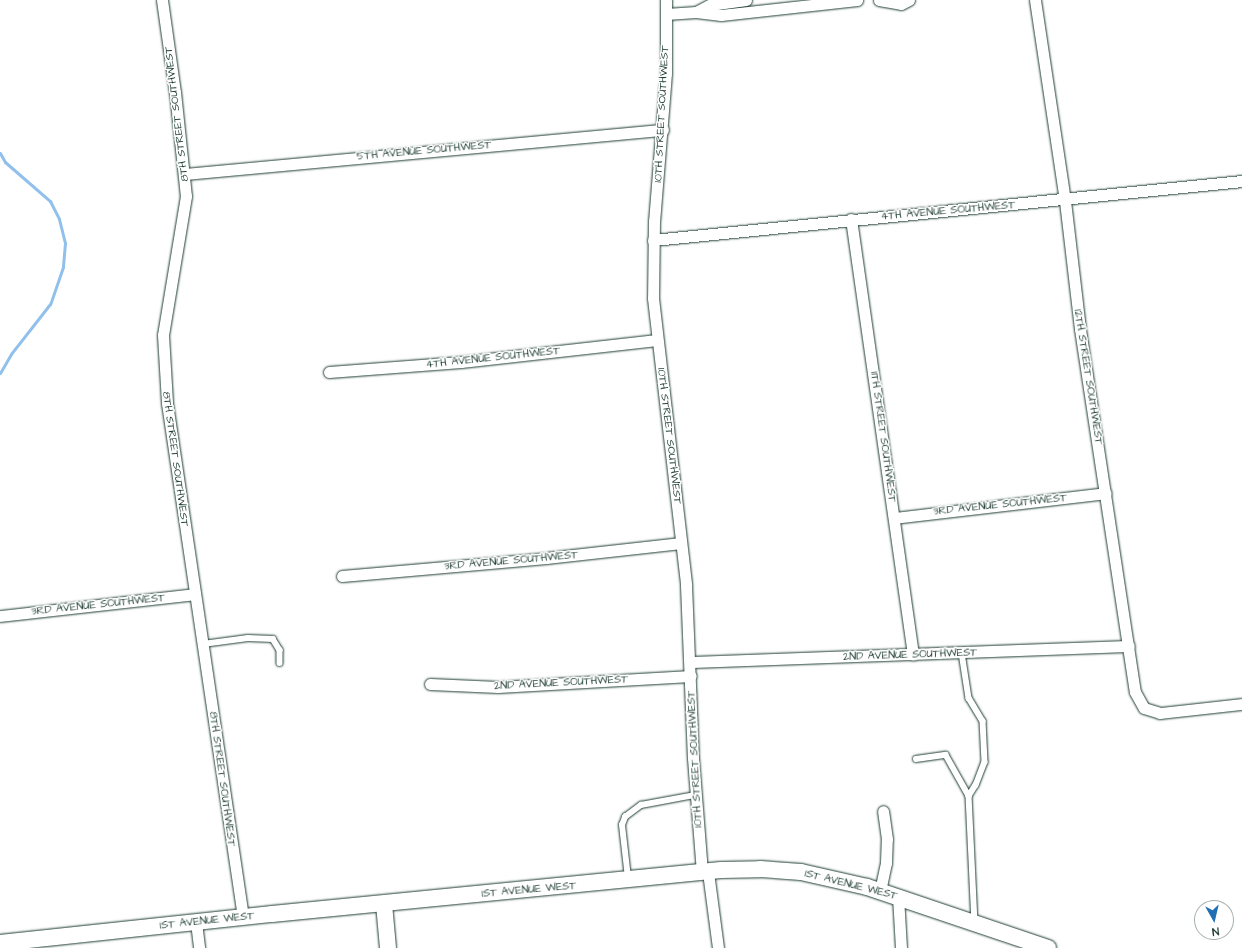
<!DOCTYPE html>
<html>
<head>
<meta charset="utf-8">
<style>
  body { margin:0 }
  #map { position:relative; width:1242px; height:948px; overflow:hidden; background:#fff; font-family:"Architects Daughter",sans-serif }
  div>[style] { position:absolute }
  .stream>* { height:3px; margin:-1.5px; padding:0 1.5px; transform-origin:1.5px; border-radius:1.5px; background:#90c0eb }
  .roads { filter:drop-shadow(0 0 1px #1f3d34) drop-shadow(0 0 1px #1f3d34) }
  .lane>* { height:5.5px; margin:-2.75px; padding:0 2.75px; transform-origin:2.75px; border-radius:2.75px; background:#fff }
  .street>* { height:11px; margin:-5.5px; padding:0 5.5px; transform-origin:5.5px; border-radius:5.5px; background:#fff }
  .secondary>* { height:16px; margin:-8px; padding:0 8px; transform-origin:8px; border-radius:8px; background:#fff }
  span { translate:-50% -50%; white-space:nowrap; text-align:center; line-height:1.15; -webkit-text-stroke:3px #fff; paint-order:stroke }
  .street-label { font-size:11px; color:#1f3d34 }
  .north { position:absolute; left:1194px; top:900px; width:40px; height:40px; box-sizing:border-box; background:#fff; border:1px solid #a5b1ae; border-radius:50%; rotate:172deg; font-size:11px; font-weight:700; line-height:16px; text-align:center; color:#1f3d34 }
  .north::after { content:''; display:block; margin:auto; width:14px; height:18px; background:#1f6fb2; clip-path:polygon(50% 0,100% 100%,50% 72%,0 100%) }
</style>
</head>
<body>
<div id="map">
  <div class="stream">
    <div style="left:0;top:153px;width:10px;rotate:61deg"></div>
    <div style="left:5px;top:162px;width:60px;rotate:40.9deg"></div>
    <div style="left:50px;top:201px;width:20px;rotate:63deg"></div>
    <div style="left:59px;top:219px;width:25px;rotate:76deg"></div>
    <div style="left:65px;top:243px;width:24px;rotate:95deg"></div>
    <div style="left:63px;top:267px;width:39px;rotate:109deg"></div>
    <div style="left:50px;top:304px;width:63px;rotate:128deg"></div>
    <div style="left:11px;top:354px;width:22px;rotate:120deg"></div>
  </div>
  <div class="roads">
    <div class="lane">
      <div style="left:203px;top:644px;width:45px;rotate:-7.6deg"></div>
      <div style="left:248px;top:638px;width:25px;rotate:2deg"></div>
      <div style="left:273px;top:639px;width:13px;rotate:58deg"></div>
      <div style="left:280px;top:650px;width:13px;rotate:90deg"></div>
      <div style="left:962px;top:653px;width:46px;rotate:81.2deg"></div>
      <div style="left:969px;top:698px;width:27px;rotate:59deg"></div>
      <div style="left:983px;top:721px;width:41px;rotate:87.2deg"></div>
      <div style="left:985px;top:762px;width:25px;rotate:111deg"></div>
      <div style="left:976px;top:785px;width:13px;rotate:122deg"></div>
      <div style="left:969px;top:796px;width:126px;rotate:87.3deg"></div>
      <div style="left:916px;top:759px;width:30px;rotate:-8deg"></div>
      <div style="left:946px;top:755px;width:47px;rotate:60.7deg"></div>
      <div style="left:628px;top:878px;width:53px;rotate:-96.5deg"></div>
      <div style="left:622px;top:825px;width:9px;rotate:-69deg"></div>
      <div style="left:625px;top:817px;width:20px;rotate:-37deg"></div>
      <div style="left:641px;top:805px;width:55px;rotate:-10.5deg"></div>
    </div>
    <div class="street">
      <div style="left:162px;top:0;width:93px;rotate:82deg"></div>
      <div style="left:175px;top:92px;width:105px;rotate:84deg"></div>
      <div style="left:186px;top:196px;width:141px;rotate:99.4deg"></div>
      <div style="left:163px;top:335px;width:68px;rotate:86.6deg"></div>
      <div style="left:167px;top:403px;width:520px;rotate:81.59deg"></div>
      <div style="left:666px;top:0;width:73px;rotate:90deg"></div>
      <div style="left:666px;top:73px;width:148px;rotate:94.6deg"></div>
      <div style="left:654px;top:221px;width:77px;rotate:90.7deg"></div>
      <div style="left:653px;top:298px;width:289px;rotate:83.4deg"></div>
      <div style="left:686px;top:585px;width:173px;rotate:87.7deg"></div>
      <div style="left:693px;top:758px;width:114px;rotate:85.5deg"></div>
      <div style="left:746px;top:0;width:37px;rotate:172deg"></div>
      <div style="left:709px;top:5px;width:15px;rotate:152deg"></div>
      <div style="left:696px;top:12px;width:25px;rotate:7deg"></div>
      <div style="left:721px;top:15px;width:137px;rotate:-6.3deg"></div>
      <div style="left:879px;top:0;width:22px;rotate:10deg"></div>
      <div style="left:901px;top:4px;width:9px;rotate:-27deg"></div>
      <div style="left:1035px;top:0;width:203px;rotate:81.5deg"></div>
      <div style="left:1065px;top:201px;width:129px;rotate:83.3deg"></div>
      <div style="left:1080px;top:329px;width:367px;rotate:81.4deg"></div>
      <div style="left:1135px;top:692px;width:18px;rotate:61deg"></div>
      <div style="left:1144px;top:708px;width:17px;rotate:17deg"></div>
      <div style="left:1160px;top:713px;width:82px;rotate:-6.3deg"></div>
      <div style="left:666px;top:14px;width:30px;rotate:-4deg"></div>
      <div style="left:185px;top:174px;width:480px;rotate:-5.3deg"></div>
      <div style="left:851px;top:219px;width:440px;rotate:81.9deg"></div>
      <div style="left:653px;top:240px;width:592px;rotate:-5.72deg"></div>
      <div style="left:329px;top:372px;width:132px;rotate:-4.3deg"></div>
      <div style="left:461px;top:362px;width:197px;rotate:-6.4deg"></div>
      <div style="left:894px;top:518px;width:213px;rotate:-6.7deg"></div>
      <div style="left:342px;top:576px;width:205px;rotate:-5deg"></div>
      <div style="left:546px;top:558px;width:136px;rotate:-6.3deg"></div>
      <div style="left:0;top:616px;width:196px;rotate:-6.4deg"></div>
      <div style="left:691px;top:662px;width:438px;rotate:-2.1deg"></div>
      <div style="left:430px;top:684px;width:68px;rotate:2.5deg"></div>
      <div style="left:498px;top:687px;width:193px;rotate:-3.3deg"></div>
      <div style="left:708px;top:872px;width:77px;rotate:82.5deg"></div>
      <div style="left:880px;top:891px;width:29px;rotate:-78deg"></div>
      <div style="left:886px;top:863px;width:24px;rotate:-88deg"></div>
      <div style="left:887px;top:839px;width:28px;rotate:-98deg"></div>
      <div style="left:898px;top:896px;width:52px;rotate:86.7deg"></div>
      <div style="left:196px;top:922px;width:26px;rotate:83deg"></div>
    </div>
    <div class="secondary">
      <div style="left:384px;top:904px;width:44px;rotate:84.8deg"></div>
      <div style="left:0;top:943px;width:274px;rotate:-6.1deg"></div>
      <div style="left:272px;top:914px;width:451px;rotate:-5.6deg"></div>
      <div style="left:721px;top:870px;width:39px;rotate:-1deg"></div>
      <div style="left:760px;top:869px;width:41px;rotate:4.2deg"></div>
      <div style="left:801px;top:872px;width:68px;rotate:12.8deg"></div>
      <div style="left:867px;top:887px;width:191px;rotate:18.6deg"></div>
    </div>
  </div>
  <div class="street-label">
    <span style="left:177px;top:114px;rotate:-97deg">8TH STREET SOUTHWEST</span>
    <span style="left:662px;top:114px;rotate:-87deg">10TH STREET SOUTHWEST</span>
    <span style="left:424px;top:151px;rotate:-5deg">5TH AVENUE SOUTHWEST</span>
    <span style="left:948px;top:211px;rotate:-5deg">4TH AVENUE SOUTHWEST</span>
    <span style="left:493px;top:358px;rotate:-6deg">4TH AVENUE SOUTHWEST</span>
    <span style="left:1088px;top:377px;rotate:81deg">12TH STREET SOUTHWEST</span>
    <span style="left:669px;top:436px;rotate:83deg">10TH STREET SOUTHWEST</span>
    <span style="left:883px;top:437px;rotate:82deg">11TH STREET SOUTHWEST</span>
    <span style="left:175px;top:459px;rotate:82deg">8TH STREET SOUTHWEST</span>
    <span style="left:1000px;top:505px;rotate:-6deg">3RD AVENUE SOUTHWEST</span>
    <span style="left:511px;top:561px;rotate:-5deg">3RD AVENUE SOUTHWEST</span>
    <span style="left:98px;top:605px;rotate:-6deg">3RD AVENUE SOUTHWEST</span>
    <span style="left:910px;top:655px;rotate:-2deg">2ND AVENUE SOUTHWEST</span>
    <span style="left:561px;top:683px;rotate:-3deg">2ND AVENUE SOUTHWEST</span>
    <span style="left:695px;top:759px;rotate:-93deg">10TH STREET SOUTHWEST</span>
    <span style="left:222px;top:779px;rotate:82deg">8TH STREET SOUTHWEST</span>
    <span style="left:851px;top:885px;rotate:14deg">1ST AVENUE WEST</span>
    <span style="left:529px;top:890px;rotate:-5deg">1ST AVENUE WEST</span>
    <span style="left:207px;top:921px;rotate:-6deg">1ST AVENUE WEST</span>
  </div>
  <div class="north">N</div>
</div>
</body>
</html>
